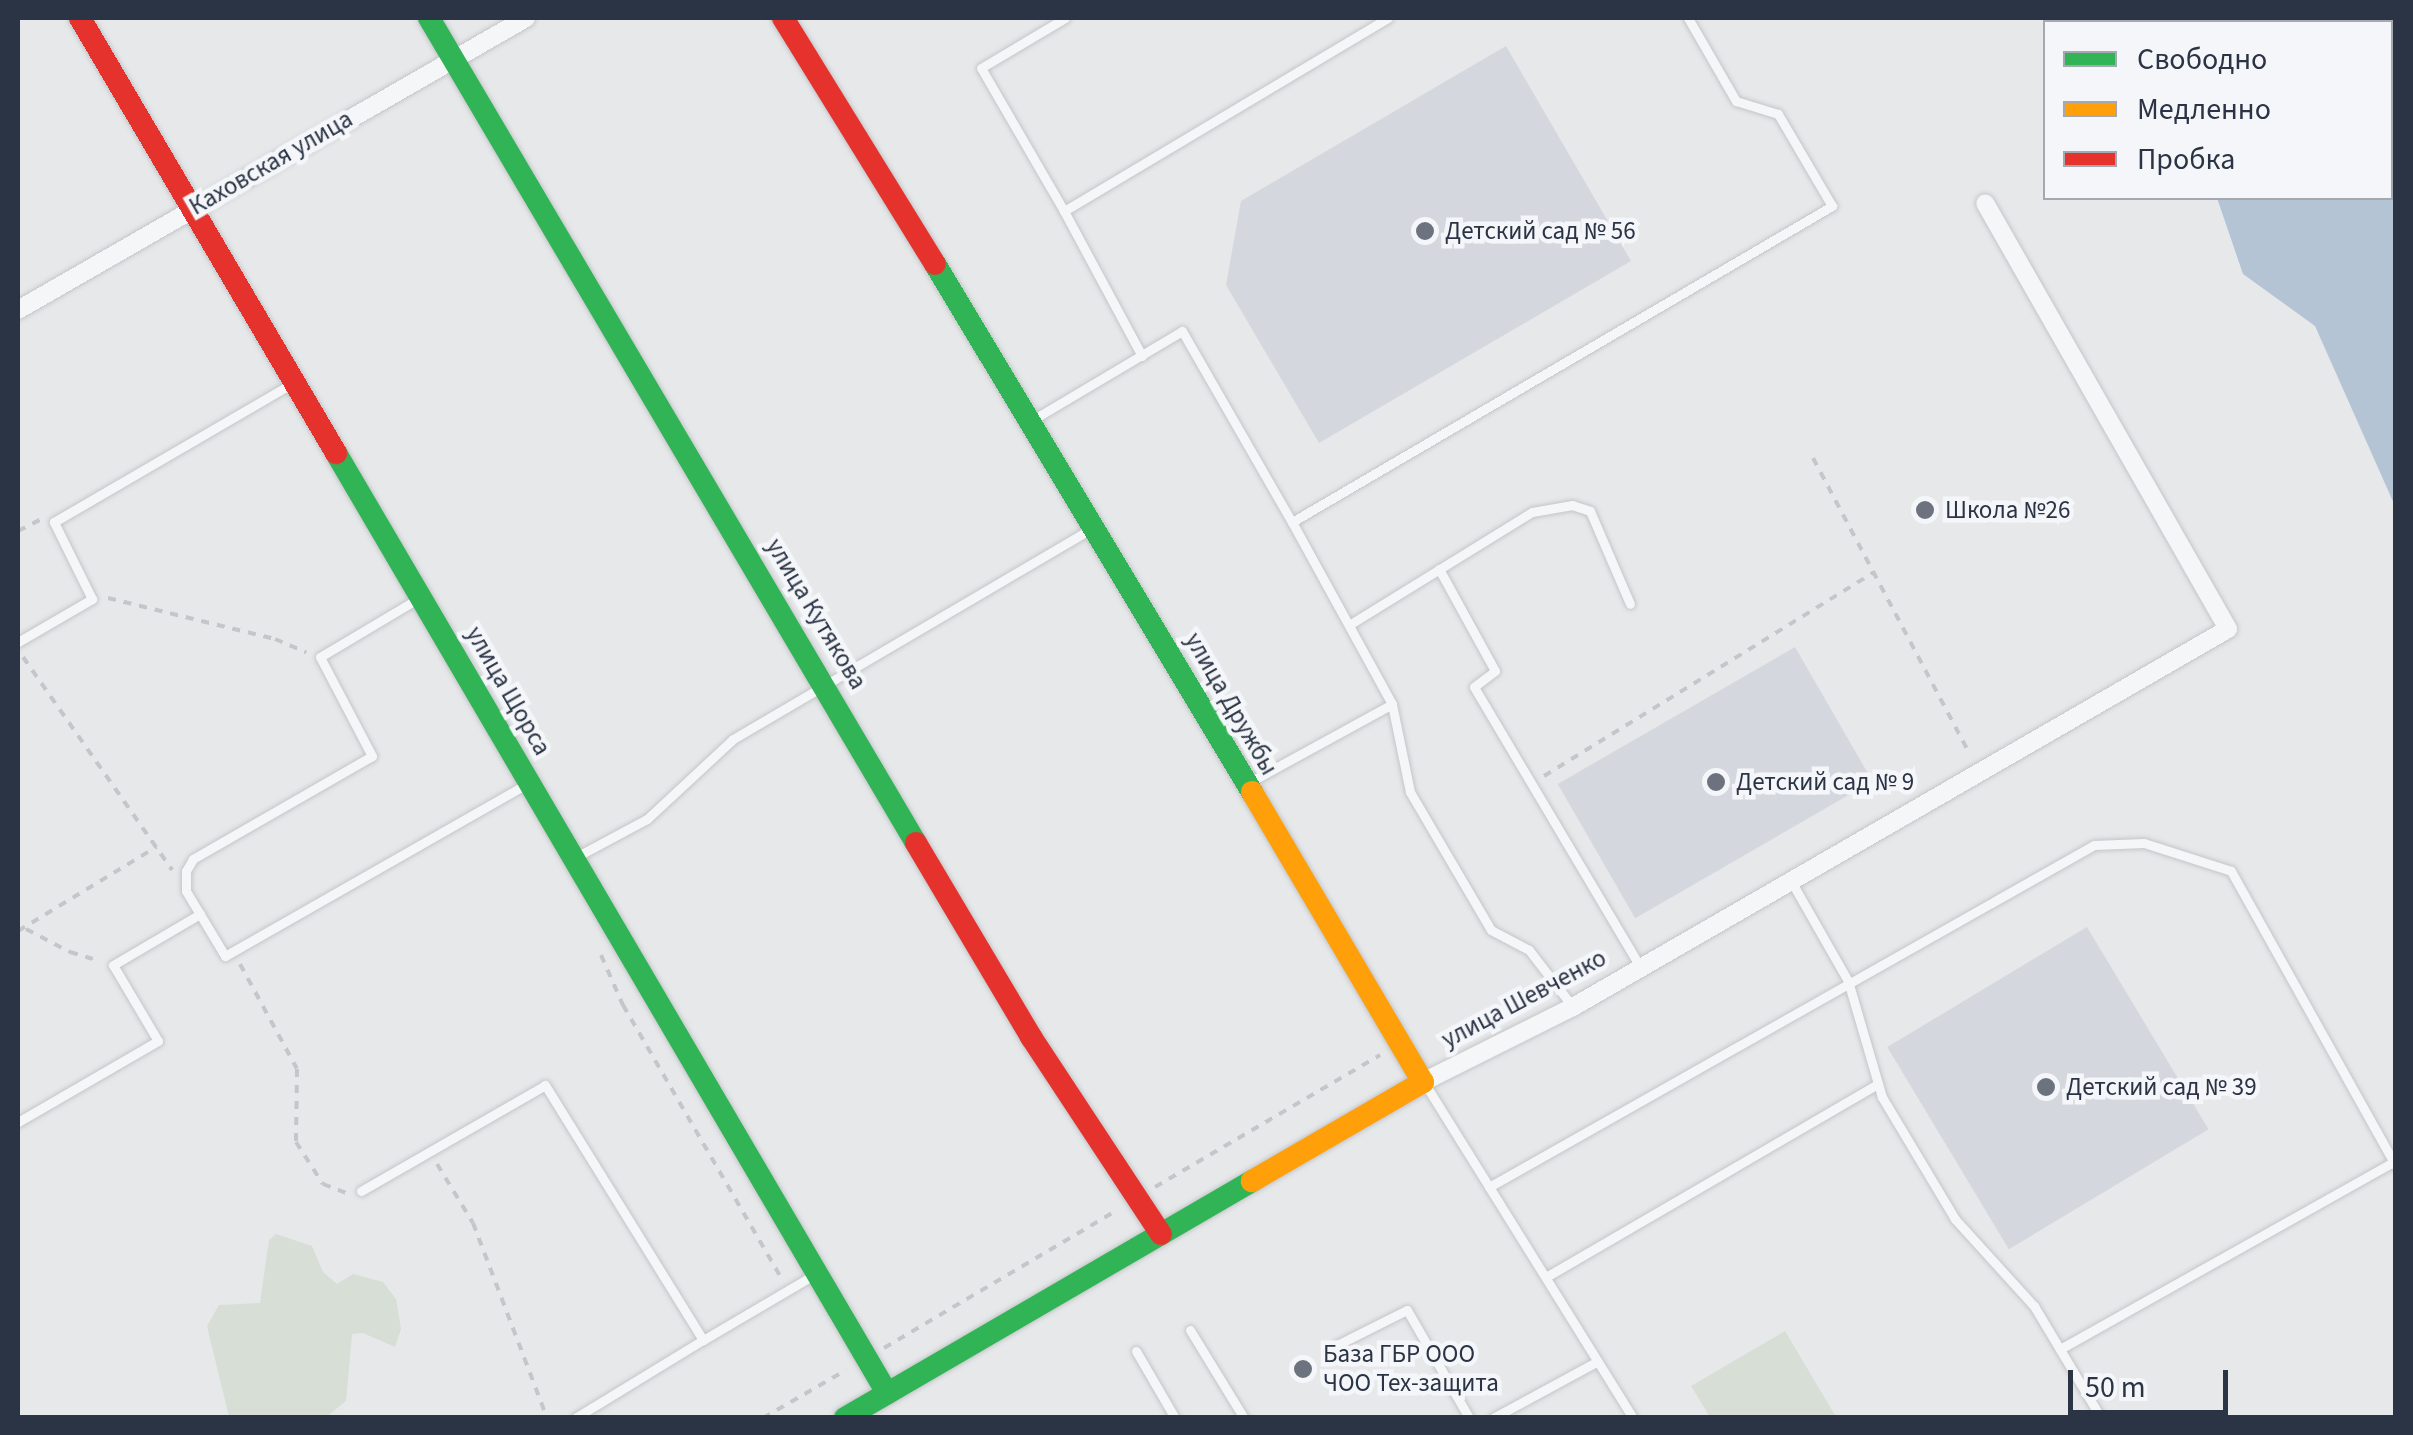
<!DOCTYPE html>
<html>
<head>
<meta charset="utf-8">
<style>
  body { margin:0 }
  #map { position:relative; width:2413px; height:1435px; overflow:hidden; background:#e6e8ea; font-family:"Source Sans 3",sans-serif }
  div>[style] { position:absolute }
  .built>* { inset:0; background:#d4d7dd; transform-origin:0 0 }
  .green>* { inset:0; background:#d6ded6 }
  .water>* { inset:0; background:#b4c4d5; transform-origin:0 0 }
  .path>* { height:4px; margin-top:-2px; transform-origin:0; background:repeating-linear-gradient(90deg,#c5c6ca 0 8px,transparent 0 16px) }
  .roads { filter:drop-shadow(0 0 2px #c4c6c8) drop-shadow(0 0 2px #c4c6c8) }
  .lane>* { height:9px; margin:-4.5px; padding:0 4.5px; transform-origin:4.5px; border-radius:4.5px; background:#f5f6f7 }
  .street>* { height:18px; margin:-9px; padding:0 9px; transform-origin:9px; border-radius:9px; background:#f5f6f7 }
  .fast>* { height:22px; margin:-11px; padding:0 11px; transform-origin:11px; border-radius:11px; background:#30b455 }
  .slow>* { height:22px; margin:-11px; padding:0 11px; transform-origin:11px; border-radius:11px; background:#ff9f0a }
  .jam>* { height:22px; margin:-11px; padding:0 11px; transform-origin:11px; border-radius:11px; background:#e5322d }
  .dots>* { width:28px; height:28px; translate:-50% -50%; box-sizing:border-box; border:5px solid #f4f6f9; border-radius:50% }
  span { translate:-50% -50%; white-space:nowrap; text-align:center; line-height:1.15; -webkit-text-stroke:9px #f4f6f9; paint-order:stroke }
  .street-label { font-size:25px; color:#2b3445 }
  .poi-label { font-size:25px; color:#2b3445 }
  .left { translate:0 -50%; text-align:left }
  .frame { position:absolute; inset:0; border:20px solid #2b3445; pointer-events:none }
  .legend { position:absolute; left:2043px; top:20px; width:350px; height:180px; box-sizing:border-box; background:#f4f6f9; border:2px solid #a4a8b1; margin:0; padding:12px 18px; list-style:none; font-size:30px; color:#2b3445 }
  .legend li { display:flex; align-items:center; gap:20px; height:50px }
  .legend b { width:50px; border:2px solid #a4a8b1 }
  .scale { position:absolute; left:2068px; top:1370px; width:160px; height:45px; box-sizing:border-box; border:5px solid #2b3445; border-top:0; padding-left:12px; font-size:30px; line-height:35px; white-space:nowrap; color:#2b3445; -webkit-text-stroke:8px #f4f6f9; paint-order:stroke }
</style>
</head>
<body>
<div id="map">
  <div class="built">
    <div style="clip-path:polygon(1506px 46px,1631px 261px,1319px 443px,1226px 285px,1241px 201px)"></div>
    <div style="left:1795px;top:647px;width:155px;height:274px;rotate:60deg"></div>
    <div style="left:2087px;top:927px;width:236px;height:233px;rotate:59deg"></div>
  </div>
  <div class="green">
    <div style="clip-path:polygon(276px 1234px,312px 1246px,323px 1272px,337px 1284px,353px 1274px,383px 1282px,396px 1299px,401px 1329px,395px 1347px,363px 1333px,352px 1334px,346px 1401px,326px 1417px,229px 1417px,207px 1326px,219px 1305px,260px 1303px,269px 1240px)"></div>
    <div style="clip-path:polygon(1785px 1331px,1836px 1417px,1710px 1417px,1691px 1386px)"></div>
  </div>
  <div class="water">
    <div style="left:2156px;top:18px;width:224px;height:4px"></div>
    <div style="clip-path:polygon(2391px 43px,2396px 56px,2395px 506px,2315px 326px,2243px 274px,2217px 198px,2390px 198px)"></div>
  </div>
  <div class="path">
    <div style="left:1813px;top:458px;width:335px;rotate:62.1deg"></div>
    <div style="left:18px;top:531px;width:25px;rotate:-27deg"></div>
    <div style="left:108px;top:598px;width:172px;rotate:13.8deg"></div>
    <div style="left:275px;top:639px;width:34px;rotate:23deg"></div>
    <div style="left:23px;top:657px;width:260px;rotate:55deg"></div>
    <div style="left:1544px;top:776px;width:388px;rotate:-31.7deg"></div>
    <div style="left:26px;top:929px;width:50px;rotate:27.6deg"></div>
    <div style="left:70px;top:952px;width:30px;rotate:17deg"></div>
    <div style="left:18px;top:931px;width:162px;rotate:-31.3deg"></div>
    <div style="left:601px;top:955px;width:55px;rotate:66.3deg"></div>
    <div style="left:623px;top:1005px;width:315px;rotate:59.9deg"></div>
    <div style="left:240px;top:964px;width:119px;rotate:61.5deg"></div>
    <div style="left:297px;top:1069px;width:73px;rotate:90.8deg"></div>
    <div style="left:296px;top:1142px;width:50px;rotate:57.3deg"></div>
    <div style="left:323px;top:1184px;width:28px;rotate:21deg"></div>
    <div style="left:437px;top:1164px;width:69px;rotate:58.6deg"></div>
    <div style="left:473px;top:1223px;width:209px;rotate:69.2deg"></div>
    <div style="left:1155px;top:1187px;width:261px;rotate:-30.4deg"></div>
    <div style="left:884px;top:1348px;width:271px;rotate:-30.6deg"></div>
    <div style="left:763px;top:1418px;width:96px;rotate:-30deg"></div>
  </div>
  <div class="roads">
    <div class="lane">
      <div style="left:1064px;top:211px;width:165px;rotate:-120.1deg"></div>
      <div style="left:981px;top:68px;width:98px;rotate:-30.8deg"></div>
      <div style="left:1142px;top:356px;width:165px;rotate:-118.3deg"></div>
      <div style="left:1064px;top:211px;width:377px;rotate:-30.8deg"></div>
      <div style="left:1034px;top:419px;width:172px;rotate:-30.7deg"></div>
      <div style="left:1182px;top:331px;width:220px;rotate:60.1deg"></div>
      <div style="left:1439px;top:569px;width:116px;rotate:61.2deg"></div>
      <div style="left:1495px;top:671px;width:26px;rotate:143deg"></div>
      <div style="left:1474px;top:687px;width:327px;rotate:59.3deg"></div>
      <div style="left:419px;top:598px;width:115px;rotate:149.2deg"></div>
      <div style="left:320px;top:657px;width:112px;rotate:62.3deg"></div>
      <div style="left:372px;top:756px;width:207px;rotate:150.1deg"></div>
      <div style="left:193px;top:859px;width:14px;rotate:120deg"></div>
      <div style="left:186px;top:871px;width:20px;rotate:90deg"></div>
      <div style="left:186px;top:891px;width:76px;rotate:59deg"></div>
      <div style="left:225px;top:956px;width:348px;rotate:-29.7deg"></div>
      <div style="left:1349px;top:625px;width:215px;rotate:-31.7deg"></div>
      <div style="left:1532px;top:512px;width:41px;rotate:-9.9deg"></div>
      <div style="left:1572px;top:505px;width:19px;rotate:18deg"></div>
      <div style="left:1590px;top:511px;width:101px;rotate:66.7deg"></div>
      <div style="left:18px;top:642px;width:86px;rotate:-30.2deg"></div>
      <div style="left:92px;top:599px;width:86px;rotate:-116.3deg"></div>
      <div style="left:54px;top:522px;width:276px;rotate:-30.2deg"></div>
      <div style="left:1248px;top:783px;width:164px;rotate:-28.7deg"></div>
      <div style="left:576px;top:857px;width:81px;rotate:-28.2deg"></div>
      <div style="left:647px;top:819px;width:117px;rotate:-42.9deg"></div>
      <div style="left:733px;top:739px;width:416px;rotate:-30.4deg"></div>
      <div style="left:1791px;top:881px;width:115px;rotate:60.3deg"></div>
      <div style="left:1848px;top:981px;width:121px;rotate:73.7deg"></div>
      <div style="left:1882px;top:1097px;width:142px;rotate:59.1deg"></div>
      <div style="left:1955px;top:1219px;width:118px;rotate:47.8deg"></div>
      <div style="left:2034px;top:1306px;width:131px;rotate:59.1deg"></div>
      <div style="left:1573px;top:1007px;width:72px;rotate:-127.7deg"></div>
      <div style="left:1529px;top:950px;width:43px;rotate:-152.2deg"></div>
      <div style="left:1491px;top:930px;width:160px;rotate:-120.4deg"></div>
      <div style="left:1410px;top:792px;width:90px;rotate:-101.6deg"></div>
      <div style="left:1392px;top:704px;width:208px;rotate:-118.8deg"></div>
      <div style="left:1292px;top:522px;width:626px;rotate:-30.34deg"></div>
      <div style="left:1832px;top:206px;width:107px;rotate:-120.4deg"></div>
      <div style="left:1778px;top:114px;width:44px;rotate:-162.8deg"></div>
      <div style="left:1736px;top:101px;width:96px;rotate:-120deg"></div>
      <div style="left:1425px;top:1084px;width:393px;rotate:58.1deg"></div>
      <div style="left:18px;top:1122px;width:162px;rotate:-30.1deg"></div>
      <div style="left:158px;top:1041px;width:88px;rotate:-120.6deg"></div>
      <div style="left:113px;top:965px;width:101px;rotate:-30.4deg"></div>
      <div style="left:1489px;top:1187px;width:695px;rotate:-29.48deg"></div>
      <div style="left:2094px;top:845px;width:50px;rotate:-2.3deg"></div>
      <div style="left:2144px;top:843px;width:91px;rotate:17.8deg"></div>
      <div style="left:2231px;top:871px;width:338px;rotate:60.8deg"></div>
      <div style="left:361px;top:1191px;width:212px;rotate:-29.9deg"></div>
      <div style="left:545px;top:1085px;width:300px;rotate:58.2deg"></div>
      <div style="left:703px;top:1340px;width:129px;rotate:-30.4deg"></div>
      <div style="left:1546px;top:1277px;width:384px;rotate:-30.2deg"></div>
      <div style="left:1190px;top:1330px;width:103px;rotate:58.5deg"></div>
      <div style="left:1337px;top:1345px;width:78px;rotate:-26.6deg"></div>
      <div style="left:1407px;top:1310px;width:125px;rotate:60.1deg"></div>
      <div style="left:2060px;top:1349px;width:382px;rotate:-29.3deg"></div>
      <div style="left:1136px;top:1351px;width:78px;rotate:59.8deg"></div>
      <div style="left:575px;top:1418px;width:150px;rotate:-31.4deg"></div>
      <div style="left:1493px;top:1418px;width:119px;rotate:-28.5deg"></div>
    </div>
    <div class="street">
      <div style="left:18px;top:310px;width:586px;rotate:-29.89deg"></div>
      <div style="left:1423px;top:1082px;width:168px;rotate:-26.6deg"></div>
      <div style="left:1573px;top:1007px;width:756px;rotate:-29.99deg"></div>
      <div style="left:2228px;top:629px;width:490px;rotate:-119.7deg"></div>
    </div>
    <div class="fast">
      <div style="left:429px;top:18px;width:958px;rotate:59.45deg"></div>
      <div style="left:935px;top:264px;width:616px;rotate:59.02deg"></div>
      <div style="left:336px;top:453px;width:1090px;rotate:59.62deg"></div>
      <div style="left:845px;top:1418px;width:471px;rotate:-30.2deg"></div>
    </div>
    <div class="slow">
      <div style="left:1252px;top:792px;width:337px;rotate:59.5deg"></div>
      <div style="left:1423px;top:1082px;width:198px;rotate:149.9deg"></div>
    </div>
    <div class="jam">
      <div style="left:80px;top:18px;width:505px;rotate:59.52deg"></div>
      <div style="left:783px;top:18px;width:289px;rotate:58.3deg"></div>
      <div style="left:916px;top:843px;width:226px;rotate:59.3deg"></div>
      <div style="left:1031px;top:1037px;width:236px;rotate:56.6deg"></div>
    </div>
  </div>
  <div class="dots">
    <div style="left:1425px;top:231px;background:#6c737f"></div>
    <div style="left:1925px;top:510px;background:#6c737f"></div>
    <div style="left:1716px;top:782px;background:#6c737f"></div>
    <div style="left:2046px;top:1087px;background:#6c737f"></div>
    <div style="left:1303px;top:1369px;background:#6c737f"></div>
  </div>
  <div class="street-label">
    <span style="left:271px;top:163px;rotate:-30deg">Каховская улица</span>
    <span style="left:816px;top:614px;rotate:59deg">улица Кутякова</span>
    <span style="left:508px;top:691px;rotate:60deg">улица Щорса</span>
    <span style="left:1231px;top:704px;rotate:60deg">улица Дружбы</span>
    <span style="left:1524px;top:999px;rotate:-28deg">улица Шевченко</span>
  </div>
  <div class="poi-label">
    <span class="left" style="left:1445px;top:231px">Детский сад № 56</span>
    <span class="left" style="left:1945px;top:510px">Школа №26</span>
    <span class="left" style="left:1736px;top:782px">Детский сад № 9</span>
    <span class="left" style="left:2066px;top:1087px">Детский сад № 39</span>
    <span class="left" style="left:1323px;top:1369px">База ГБР ООО<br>ЧОО Тех-защита</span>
  </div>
  <div class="frame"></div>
  <ul class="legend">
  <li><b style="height:12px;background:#30b455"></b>Свободно</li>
  <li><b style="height:12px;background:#ff9f0a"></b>Медленно</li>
  <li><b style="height:12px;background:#e5322d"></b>Пробка</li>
  </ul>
  <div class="scale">50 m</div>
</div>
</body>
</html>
